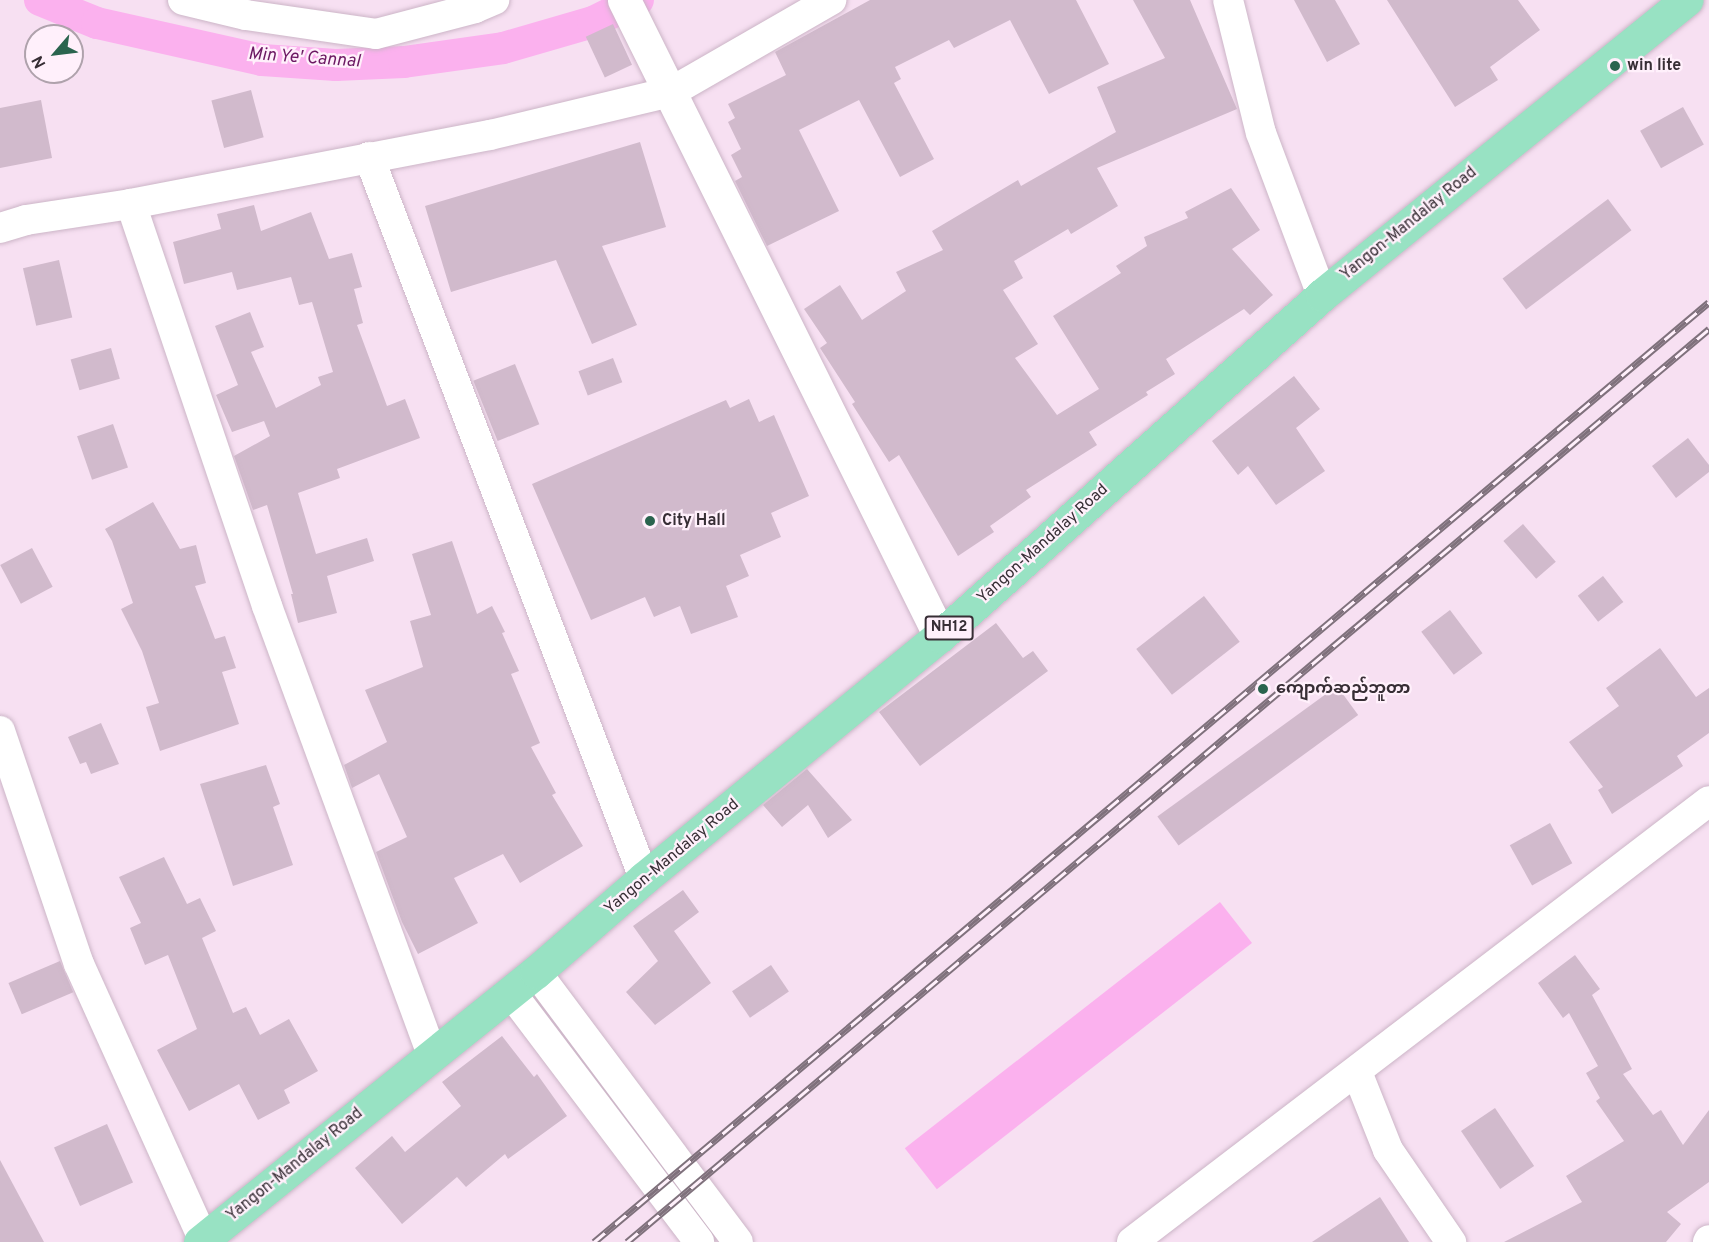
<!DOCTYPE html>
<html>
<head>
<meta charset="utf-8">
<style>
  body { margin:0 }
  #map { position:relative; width:1709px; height:1242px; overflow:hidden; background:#f7e0f2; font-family:Overpass,"Noto Sans Myanmar",sans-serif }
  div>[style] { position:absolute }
  .water>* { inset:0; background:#fbb1ee; transform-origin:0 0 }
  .canal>* { height:32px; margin:-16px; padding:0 16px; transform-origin:16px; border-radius:16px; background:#fbb1ee }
  .building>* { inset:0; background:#d1bacc; transform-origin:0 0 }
  .roads { filter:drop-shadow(0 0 2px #ccb5c7) drop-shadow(0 0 2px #ccb5c7) }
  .minor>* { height:30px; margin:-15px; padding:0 15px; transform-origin:15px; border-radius:15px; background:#fff }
  .tertiary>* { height:33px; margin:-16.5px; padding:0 16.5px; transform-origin:16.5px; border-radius:16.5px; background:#fff }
  .trunk>* { height:33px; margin:-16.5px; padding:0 16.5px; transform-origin:16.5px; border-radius:16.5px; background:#98e2c3 }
  .rail>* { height:7px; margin-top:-3.5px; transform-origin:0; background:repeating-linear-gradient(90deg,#fff0fb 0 14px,#7f717c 0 28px); box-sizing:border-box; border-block:2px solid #7f717c }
  .dots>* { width:16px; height:16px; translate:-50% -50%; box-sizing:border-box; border:3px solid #fff0fb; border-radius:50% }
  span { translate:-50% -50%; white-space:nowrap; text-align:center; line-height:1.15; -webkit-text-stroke:4.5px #fff0fb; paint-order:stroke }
  .shield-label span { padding:2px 4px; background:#fff0fb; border:2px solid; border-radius:4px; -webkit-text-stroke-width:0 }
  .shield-label { font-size:15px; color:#372e35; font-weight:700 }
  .poi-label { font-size:16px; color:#372e35; font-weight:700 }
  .left { translate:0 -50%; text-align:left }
  .street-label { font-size:16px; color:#372e35 }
  .water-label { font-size:18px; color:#6c1963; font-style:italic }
  .north { position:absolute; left:24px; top:24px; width:60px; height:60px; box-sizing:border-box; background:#fff0fb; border:2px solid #afa2ac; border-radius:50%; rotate:242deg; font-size:16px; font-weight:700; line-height:24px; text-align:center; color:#372e35 }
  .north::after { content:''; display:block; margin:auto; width:21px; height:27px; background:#2a644e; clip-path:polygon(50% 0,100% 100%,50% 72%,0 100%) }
</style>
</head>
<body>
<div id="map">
  <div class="water">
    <div style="left:1220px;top:902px;width:52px;height:400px;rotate:52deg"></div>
  </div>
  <div class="canal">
    <div style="left:40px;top:0;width:61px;rotate:22deg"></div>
    <div style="left:97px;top:23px;width:169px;rotate:12.6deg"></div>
    <div style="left:262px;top:60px;width:74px;rotate:3.9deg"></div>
    <div style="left:336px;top:65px;width:68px;rotate:-2.5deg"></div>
    <div style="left:404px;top:62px;width:100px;rotate:-8deg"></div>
    <div style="left:503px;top:48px;width:94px;rotate:-16.1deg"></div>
    <div style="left:593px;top:22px;width:50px;rotate:-26.1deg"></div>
  </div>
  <div class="building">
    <div style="clip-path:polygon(870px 0,1076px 0,1109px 64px,1049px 94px,1010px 20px,954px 48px,949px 40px,895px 67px,901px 79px,894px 83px,934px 159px,900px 177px,859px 100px,799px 130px,839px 211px,767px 246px,735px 181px,742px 177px,731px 155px,741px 149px,728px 122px,735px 118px,728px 104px,786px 75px,775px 52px)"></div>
    <div style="clip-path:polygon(1133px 0,1190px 0,1237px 109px,1097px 168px,1118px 206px,1071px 234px,1068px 229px,1014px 261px,1023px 278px,1003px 290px,1038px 344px,1015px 358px,1057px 415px,1099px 389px,1053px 316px,1121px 273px,1116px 266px,1147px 246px,1144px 237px,1188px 218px,1185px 212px,1231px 188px,1260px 230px,1232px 249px,1273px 295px,1250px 315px,1244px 309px,1166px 359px,1175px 374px,1146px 392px,1148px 395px,1089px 432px,1097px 445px,1026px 490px,1031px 497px,990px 526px,994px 532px,958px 556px,899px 455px,889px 462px,852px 404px,855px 402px,820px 348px,827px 343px,804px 309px,840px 285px,862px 320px,906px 291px,896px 272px,943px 250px,932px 231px,1018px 180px,1021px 186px,1116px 132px,1097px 87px,1165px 58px)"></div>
    <div style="clip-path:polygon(1294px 0,1335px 0,1360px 44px,1327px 62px)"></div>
    <div style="clip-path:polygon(1387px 0,1518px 0,1540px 30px,1490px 67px,1498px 80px,1455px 107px)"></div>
    <div style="left:613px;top:24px;width:45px;height:30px;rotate:65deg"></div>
    <div style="left:251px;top:90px;width:49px;height:41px;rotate:75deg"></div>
    <div style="clip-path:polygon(41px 100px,52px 158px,0 168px,0 108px)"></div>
    <div style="left:1683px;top:107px;width:43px;height:49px;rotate:61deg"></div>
    <div style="clip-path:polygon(640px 142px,666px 227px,602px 246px,637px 325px,592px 344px,556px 260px,451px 292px,425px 206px)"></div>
    <div style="left:1608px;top:199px;width:39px;height:132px;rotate:53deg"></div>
    <div style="clip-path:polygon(254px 205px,261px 231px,311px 212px,329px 259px,352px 253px,362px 287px,354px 289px,363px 323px,357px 325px,387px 406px,405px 399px,420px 438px,337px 469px,340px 478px,298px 493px,316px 554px,367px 538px,374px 561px,327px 576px,337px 613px,298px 623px,291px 594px,293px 594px,267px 505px,253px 510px,234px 456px,270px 436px,264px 421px,232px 432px,216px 395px,238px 385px,215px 326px,250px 312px,264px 347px,251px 352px,276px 408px,321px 385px,318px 377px,333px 372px,312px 302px,299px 305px,291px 277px,237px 290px,232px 272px,184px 284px,173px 242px,221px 229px,217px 214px)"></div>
    <div style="left:59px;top:260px;width:59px;height:37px;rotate:77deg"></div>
    <div style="left:111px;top:348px;width:32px;height:42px;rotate:74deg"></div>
    <div style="left:613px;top:358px;width:26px;height:37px;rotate:69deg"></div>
    <div style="left:515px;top:364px;width:65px;height:45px;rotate:68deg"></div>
    <div style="clip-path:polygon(1294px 376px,1320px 409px,1296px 428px,1325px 471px,1276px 505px,1248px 466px,1238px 475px,1212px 441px)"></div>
    <div style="clip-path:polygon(749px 399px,759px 422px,774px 415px,809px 496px,771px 513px,781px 537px,740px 555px,749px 576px,726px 586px,738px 617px,691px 634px,680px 606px,654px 617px,645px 597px,591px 620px,532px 484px,726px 400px,730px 408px)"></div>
    <div style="left:113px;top:424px;width:46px;height:38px;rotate:71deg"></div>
    <div style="clip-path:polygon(1688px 438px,1709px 465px,1709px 472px,1676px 498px,1652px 466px)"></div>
    <div style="clip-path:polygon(153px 502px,180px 549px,196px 545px,206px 583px,195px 586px,215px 639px,225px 636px,236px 668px,222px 672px,239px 724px,160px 751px,146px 707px,159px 703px,142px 651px,121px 609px,133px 603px,112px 541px,105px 529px)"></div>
    <div style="left:1523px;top:524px;width:50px;height:26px;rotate:49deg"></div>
    <div style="clip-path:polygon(452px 541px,477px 614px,492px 606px,505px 632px,502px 633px,519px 671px,511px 674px,540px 743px,531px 747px,556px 793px,552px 795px,583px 846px,520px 883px,503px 854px,454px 878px,478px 923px,418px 954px,402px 922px,376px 852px,407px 837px,379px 774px,352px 788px,344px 765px,387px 742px,365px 690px,423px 667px,410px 621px,431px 615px,412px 554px)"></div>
    <div style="left:32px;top:548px;width:44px;height:36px;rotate:62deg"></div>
    <div style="left:1603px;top:576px;width:33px;height:32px;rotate:52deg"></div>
    <div style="left:1204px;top:596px;width:58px;height:86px;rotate:52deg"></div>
    <div style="left:1450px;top:610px;width:54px;height:36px;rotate:53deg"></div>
    <div style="clip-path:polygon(996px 623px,1023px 658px,1033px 651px,1048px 671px,920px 766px,879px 712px)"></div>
    <div style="clip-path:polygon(1660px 648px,1696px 697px,1709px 688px,1709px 733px,1677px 756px,1683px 766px,1612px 814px,1598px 790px,1603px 787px,1569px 742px,1619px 706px,1606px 688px)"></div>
    <div style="left:1337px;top:686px;width:36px;height:222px;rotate:54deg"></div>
    <div style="clip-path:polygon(101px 723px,119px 764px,91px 774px,86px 762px,80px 764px,68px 737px)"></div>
    <div style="clip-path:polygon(266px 765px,280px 804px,273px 807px,293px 865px,233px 886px,200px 784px)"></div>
    <div style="clip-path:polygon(807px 769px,852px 820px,828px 838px,808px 805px,782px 827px,763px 805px)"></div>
    <div style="left:1550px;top:823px;width:46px;height:46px;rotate:61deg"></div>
    <div style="clip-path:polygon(164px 857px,187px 904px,200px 898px,216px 931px,202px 938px,233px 1013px,246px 1007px,260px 1035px,289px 1019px,318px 1071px,284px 1090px,290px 1103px,258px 1120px,239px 1084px,189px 1111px,157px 1050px,197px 1029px,168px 955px,145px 965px,130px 928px,141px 923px,119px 877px)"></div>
    <div style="clip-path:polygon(683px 890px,699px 912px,674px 931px,711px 983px,655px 1025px,626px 992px,658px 961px,633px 926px)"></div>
    <div style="clip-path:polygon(1575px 955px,1600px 989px,1592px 995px,1632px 1069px,1623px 1074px,1653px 1115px,1661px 1110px,1683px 1145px,1709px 1110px,1709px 1182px,1667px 1212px,1681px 1224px,1666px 1242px,1504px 1242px,1582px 1202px,1566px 1176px,1624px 1141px,1596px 1101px,1600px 1098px,1586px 1073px,1598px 1066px,1569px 1013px,1563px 1018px,1538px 983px)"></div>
    <div style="left:60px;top:961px;width:34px;height:56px;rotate:67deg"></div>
    <div style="left:771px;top:965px;width:32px;height:47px;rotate:56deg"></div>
    <div style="clip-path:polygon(502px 1036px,534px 1077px,537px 1074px,567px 1116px,508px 1159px,505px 1154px,466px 1187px,457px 1177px,402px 1224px,355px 1168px,392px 1136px,405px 1152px,461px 1106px,442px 1082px)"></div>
    <div style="left:1495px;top:1108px;width:70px;height:41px;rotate:56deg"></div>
    <div style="left:107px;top:1124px;width:64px;height:58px;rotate:66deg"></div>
    <div style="clip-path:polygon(0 1160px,44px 1242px,0 1242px)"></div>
    <div style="clip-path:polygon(1380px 1197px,1409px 1242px,1312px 1242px)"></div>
  </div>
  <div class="roads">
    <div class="minor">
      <div style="left:183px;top:0;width:65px;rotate:13.4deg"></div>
      <div style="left:246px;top:15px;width:131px;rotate:8.3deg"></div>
      <div style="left:376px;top:34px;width:102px;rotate:-14.7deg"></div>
      <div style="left:475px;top:8px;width:21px;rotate:-23deg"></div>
      <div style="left:1228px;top:0;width:137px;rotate:76.1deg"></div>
      <div style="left:1261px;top:133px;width:173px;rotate:69.4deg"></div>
      <div style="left:369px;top:157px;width:772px;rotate:69.12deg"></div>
      <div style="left:131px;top:204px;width:424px;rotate:71.3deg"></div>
      <div style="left:267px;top:606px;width:477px;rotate:69.8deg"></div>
      <div style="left:0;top:228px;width:27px;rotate:-17deg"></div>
      <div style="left:26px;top:220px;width:106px;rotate:-8.7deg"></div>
      <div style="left:131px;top:204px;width:366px;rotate:-10.9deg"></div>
      <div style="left:490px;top:135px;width:186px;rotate:-13.4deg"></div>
      <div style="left:671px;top:92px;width:185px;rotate:-29.9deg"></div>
      <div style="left:0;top:731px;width:246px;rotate:71.3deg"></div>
      <div style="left:79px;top:964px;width:302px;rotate:65.7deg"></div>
      <div style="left:536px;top:972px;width:337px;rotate:53.2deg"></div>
      <div style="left:511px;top:993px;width:312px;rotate:52.9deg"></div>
      <div style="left:1357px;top:1072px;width:84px;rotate:68.3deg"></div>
      <div style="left:1388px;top:1150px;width:112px;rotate:55.6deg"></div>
      <div style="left:1132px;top:1242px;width:726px;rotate:-37.39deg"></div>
      <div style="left:1708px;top:1242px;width:2px;rotate:-63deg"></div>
    </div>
    <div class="tertiary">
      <div style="left:624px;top:0;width:710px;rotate:63.58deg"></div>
    </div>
    <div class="trunk">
      <div style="left:200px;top:1242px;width:431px;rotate:-38.8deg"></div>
      <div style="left:536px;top:972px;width:143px;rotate:-41deg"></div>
      <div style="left:644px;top:878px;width:382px;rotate:-39.3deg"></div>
      <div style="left:940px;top:636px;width:512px;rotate:-41.75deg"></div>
      <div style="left:1322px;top:295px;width:469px;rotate:-39deg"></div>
    </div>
  </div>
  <div class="rail">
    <div style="left:594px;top:1242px;width:1458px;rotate:-40.13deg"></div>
    <div style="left:627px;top:1242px;width:1416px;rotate:-40.16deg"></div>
  </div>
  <div class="dots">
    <div style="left:1615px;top:66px;background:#2a644e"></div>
    <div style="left:650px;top:521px;background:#2a644e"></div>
    <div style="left:1263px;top:689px;background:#2a644e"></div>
  </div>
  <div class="shield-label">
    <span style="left:949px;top:628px">NH12</span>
  </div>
  <div class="poi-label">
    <span class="left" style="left:1627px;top:66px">win lite</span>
    <span class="left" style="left:662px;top:521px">City Hall</span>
    <span class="left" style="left:1276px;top:689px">ကျောက်ဆည်ဘူတာ</span>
  </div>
  <div class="street-label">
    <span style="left:1409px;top:224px;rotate:-39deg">Yangon-Mandalay Road</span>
    <span style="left:1043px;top:544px;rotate:-42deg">Yangon-Mandalay Road</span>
    <span style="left:672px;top:857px;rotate:-40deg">Yangon-Mandalay Road</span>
    <span style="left:295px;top:1165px;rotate:-39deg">Yangon-Mandalay Road</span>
  </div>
  <div class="water-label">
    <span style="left:304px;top:59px;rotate:4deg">Min Ye' Cannal</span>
  </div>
  <div class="north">N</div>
</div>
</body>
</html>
